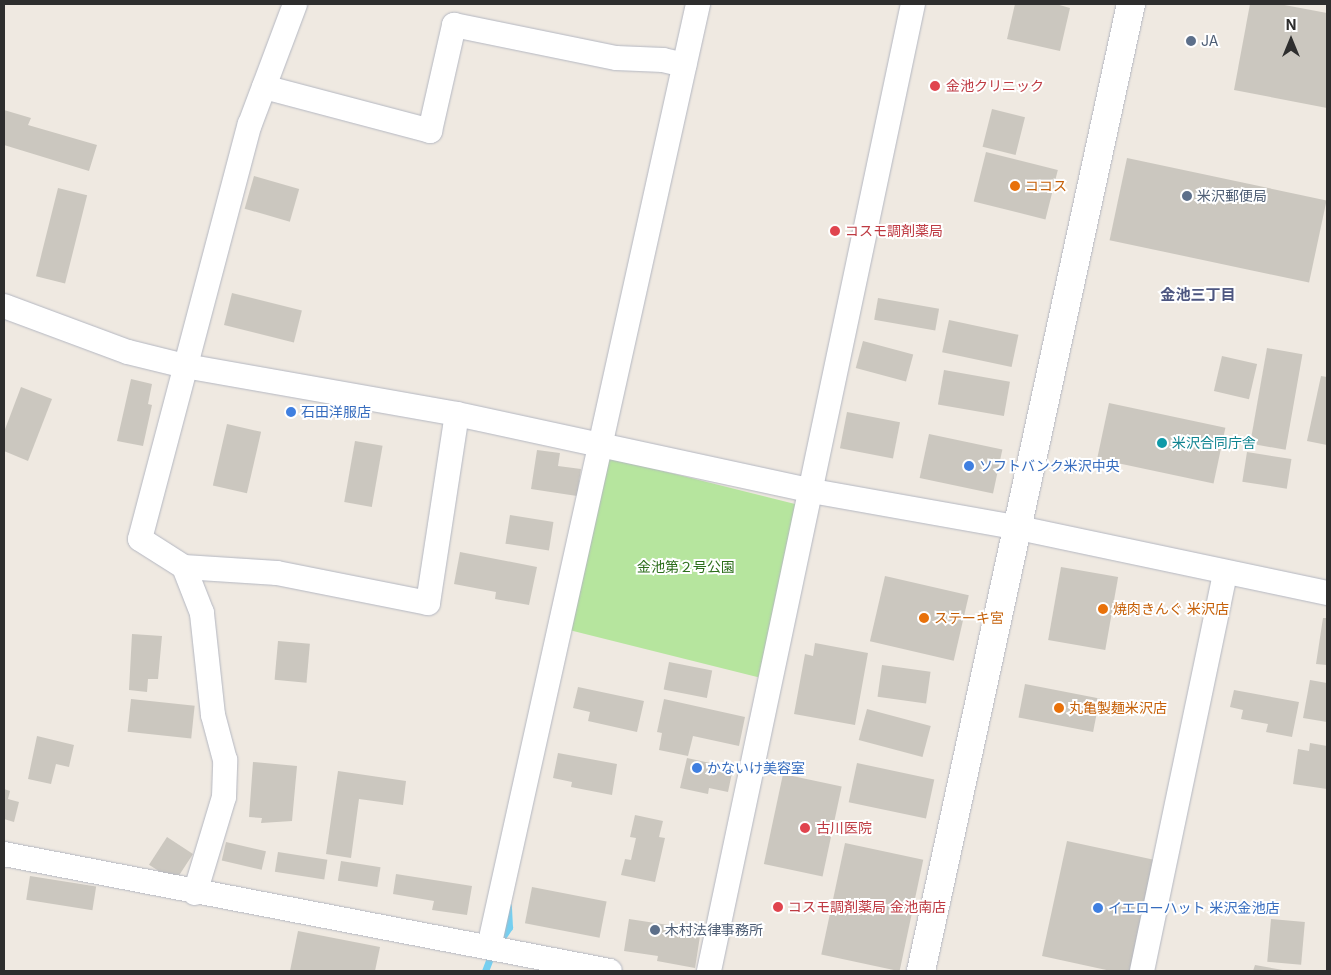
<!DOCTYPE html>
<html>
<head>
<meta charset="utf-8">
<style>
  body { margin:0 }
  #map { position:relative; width:1331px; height:975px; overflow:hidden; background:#efe9e1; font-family:Inter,"Noto Sans JP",sans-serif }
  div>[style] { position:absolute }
  .green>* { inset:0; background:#b6e59e; transform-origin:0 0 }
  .stream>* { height:7px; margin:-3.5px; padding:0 3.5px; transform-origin:3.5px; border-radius:3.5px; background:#75cff0 }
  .building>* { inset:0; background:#cbc7bf; transform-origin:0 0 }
  .roads { filter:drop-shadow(0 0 1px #b4b7c1) drop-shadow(0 0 1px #b4b7c1) }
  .minor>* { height:24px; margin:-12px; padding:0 12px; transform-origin:12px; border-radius:12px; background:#fff }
  .tertiary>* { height:28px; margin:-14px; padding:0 14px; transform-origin:14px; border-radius:14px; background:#fff }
  .dots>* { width:14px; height:14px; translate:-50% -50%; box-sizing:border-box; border:2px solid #fff; border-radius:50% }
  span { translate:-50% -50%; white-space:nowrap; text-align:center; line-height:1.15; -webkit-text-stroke:4px #fff; paint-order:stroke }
  .service-label { font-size:14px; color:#4e5e75 }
  .left { translate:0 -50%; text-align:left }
  .health-label { font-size:14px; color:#be3a42 }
  .food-label { font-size:14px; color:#c56008 }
  .shop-label { font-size:14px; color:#366cbe }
  .culture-label { font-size:14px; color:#0d838f }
  .park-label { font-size:14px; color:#2c6e1b }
  .neighbourhood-label { font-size:15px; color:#4d5680; font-weight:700 }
  .frame { position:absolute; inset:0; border:5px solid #2e2e2e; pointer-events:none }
  .north { position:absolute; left:1266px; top:15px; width:50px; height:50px; -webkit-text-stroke:4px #fff; paint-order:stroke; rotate:0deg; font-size:14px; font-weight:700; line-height:20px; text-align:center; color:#2e2e2e }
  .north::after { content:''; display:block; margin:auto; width:18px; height:22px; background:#2e2e2e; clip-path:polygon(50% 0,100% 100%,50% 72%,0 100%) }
</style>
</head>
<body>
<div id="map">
  <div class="green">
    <div style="left:607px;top:457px;width:200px;height:177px;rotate:14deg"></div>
  </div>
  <div class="stream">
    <div style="left:499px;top:942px;width:18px;rotate:-56deg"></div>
    <div style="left:509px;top:927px;width:21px;rotate:-93deg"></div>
    <div style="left:485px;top:971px;width:19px;rotate:-69deg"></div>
  </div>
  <div class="building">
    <div style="clip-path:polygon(1015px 4px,1056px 4px,1070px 8px,1060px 51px,1007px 39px)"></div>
    <div style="clip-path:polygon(1250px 4px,1279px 4px,1327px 13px,1327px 108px,1234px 90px)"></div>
    <div style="left:992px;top:109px;width:34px;height:39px;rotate:14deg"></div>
    <div style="clip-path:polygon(4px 110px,31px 118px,28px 125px,97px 145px,89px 171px,4px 145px)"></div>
    <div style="left:986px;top:152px;width:74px;height:51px;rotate:14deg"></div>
    <div style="left:1127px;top:158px;width:204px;height:84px;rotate:12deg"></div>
    <div style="left:254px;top:176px;width:47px;height:34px;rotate:16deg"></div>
    <div style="left:58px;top:188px;width:30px;height:91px;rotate:14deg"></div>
    <div style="left:232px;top:293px;width:72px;height:33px;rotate:14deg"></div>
    <div style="left:878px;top:298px;width:62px;height:22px;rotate:10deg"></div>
    <div style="left:949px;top:320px;width:71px;height:33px;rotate:12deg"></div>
    <div style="left:863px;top:341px;width:52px;height:28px;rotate:15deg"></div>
    <div style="left:1267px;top:348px;width:36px;height:97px;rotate:10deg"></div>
    <div style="left:1222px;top:356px;width:36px;height:36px;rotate:13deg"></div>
    <div style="left:944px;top:370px;width:67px;height:35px;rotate:10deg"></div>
    <div style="clip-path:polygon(1321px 376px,1327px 377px,1327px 445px,1307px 441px)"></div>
    <div style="clip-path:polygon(131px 379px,152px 384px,148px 404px,152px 405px,143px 446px,117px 441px)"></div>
    <div style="clip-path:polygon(21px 387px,52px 399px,28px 461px,4px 451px,4px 432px)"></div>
    <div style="left:1109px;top:403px;width:119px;height:57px;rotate:12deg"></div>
    <div style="left:847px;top:412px;width:54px;height:37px;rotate:11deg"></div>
    <div style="left:227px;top:424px;width:35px;height:63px;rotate:13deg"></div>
    <div style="left:929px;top:434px;width:75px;height:45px;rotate:12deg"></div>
    <div style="left:355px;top:441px;width:28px;height:62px;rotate:10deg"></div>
    <div style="clip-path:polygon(537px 450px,560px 453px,558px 466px,581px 469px,577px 496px,531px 489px)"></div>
    <div style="left:1247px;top:452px;width:45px;height:30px;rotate:9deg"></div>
    <div style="left:510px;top:515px;width:44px;height:29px;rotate:9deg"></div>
    <div style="clip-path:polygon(460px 552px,537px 567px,529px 605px,495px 599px,496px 592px,454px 584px)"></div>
    <div style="left:1061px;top:567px;width:58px;height:74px;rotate:10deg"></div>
    <div style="left:885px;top:576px;width:86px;height:67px;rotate:13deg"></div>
    <div style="clip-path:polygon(1323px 618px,1327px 618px,1327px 665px,1316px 664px)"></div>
    <div style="clip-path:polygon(132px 634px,162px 636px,158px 679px,148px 679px,147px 692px,129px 690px)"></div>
    <div style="left:278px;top:641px;width:32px;height:39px;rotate:5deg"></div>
    <div style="clip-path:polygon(815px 643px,868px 653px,855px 725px,794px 714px,805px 654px,813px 656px)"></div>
    <div style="left:669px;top:662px;width:44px;height:28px;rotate:11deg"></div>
    <div style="left:882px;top:665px;width:49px;height:32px;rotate:8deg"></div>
    <div style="clip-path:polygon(1310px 680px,1327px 683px,1327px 722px,1303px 718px)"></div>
    <div style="left:1025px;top:684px;width:76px;height:34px;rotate:11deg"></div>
    <div style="clip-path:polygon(578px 687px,644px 701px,637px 732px,588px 721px,590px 712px,573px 708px)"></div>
    <div style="clip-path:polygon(1234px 690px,1299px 702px,1292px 737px,1266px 732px,1268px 724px,1241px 719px,1243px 710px,1230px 707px)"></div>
    <div style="left:131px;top:699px;width:64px;height:33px;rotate:6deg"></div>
    <div style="clip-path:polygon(664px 699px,745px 717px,739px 746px,693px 736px,688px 756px,659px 750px,662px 733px,657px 732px)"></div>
    <div style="left:867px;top:709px;width:66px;height:32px;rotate:15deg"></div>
    <div style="clip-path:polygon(37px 736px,74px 745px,69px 767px,56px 764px,51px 784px,28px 779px)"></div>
    <div style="clip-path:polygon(1310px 743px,1327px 746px,1327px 789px,1293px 784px,1298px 749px,1309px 751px)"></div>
    <div style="clip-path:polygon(558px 753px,617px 764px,612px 795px,571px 787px,572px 782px,553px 778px)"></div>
    <div style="clip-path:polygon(687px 758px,733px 768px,728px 792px,709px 788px,708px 794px,680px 788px)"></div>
    <div style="clip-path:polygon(253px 762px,297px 766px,292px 821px,261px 823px,262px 818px,249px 817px)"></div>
    <div style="left:857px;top:763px;width:79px;height:40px;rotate:12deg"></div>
    <div style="clip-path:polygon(338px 771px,406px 781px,403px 805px,359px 799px,351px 858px,326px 854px)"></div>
    <div style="left:783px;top:774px;width:60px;height:92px;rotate:12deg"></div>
    <div style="clip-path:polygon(4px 789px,10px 791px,8px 799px,19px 802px,14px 822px,4px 819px)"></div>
    <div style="clip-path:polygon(635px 815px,663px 821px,659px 837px,665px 838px,655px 882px,621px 875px,625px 859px,631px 860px,636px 838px,630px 837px)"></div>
    <div style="left:167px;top:837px;width:31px;height:33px;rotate:33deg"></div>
    <div style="clip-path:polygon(1067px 841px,1155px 860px,1131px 971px,1111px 971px,1042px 956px)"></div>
    <div style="left:226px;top:842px;width:41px;height:19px;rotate:13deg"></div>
    <div style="left:845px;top:843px;width:80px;height:114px;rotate:12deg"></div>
    <div style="left:278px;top:852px;width:50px;height:20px;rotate:9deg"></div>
    <div style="left:341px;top:861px;width:40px;height:20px;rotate:9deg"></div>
    <div style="clip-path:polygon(396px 874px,472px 886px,467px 915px,432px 910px,434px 901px,393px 894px)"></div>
    <div style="left:30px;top:876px;width:67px;height:24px;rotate:9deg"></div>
    <div style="left:532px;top:887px;width:76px;height:37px;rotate:11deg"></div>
    <div style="clip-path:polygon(629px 919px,701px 930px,695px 968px,657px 961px,658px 956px,624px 951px)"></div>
    <div style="left:1271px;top:919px;width:34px;height:43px;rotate:5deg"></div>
    <div style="clip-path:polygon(298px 931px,380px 947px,375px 971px,290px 971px)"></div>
    <div style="clip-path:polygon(1255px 965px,1283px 970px,1283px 971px,1253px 971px)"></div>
  </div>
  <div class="roads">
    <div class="minor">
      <div style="left:264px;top:87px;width:172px;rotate:14.8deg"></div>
      <div style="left:430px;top:131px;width:109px;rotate:-77.2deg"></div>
      <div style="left:454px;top:25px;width:165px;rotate:11.5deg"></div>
      <div style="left:616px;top:58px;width:47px;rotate:2.4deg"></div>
      <div style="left:663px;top:60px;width:22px;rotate:13deg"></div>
      <div style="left:4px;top:306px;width:132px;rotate:20.4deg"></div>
      <div style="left:128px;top:352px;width:59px;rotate:13.8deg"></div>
      <div style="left:185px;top:366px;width:276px;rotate:10deg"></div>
      <div style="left:457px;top:414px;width:363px;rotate:12.2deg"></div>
      <div style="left:812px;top:491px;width:210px;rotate:10.1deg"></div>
      <div style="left:1019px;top:528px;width:315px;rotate:11.9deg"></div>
      <div style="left:184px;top:567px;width:93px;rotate:3.7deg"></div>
      <div style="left:277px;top:573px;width:154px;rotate:11.2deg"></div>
      <div style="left:428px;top:603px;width:191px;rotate:-81.3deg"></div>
      <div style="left:4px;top:854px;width:617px;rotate:10.93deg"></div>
      <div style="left:195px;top:893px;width:100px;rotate:-73.2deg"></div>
      <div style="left:224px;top:797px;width:37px;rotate:-88deg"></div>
      <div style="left:225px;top:760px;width:47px;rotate:-104.9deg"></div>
      <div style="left:213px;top:715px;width:103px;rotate:-96.2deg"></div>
      <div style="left:202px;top:613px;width:49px;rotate:-111.4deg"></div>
      <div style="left:184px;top:567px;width:52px;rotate:-147.5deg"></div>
      <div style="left:140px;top:539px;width:429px;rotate:-75.2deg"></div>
      <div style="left:250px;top:124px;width:128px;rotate:-69.4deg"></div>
      <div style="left:489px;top:947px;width:966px;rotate:-77.5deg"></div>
      <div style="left:709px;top:971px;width:988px;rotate:-78.09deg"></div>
      <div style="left:1142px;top:971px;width:407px;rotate:-78.2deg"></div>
    </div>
    <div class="tertiary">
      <div style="left:921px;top:971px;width:990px;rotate:-77.75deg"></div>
    </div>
  </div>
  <div class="dots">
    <div style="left:1191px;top:41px;background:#5c6f8a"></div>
    <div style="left:935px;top:86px;background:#e0444e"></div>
    <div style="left:1015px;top:186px;background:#e8710a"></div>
    <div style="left:1187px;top:196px;background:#5c6f8a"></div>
    <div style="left:835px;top:231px;background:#e0444e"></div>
    <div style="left:291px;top:412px;background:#3f7fe0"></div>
    <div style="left:1162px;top:443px;background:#0f9aa8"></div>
    <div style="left:969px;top:466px;background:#3f7fe0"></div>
    <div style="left:1103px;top:609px;background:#e8710a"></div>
    <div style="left:924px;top:618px;background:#e8710a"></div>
    <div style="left:1059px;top:708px;background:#e8710a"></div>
    <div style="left:697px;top:768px;background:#3f7fe0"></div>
    <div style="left:805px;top:828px;background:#e0444e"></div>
    <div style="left:778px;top:907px;background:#e0444e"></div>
    <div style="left:1098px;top:908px;background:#3f7fe0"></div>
    <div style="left:655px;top:930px;background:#5c6f8a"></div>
  </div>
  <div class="service-label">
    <span class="left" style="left:1201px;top:41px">JA</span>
    <span class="left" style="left:1197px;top:196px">米沢郵便局</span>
    <span class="left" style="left:665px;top:930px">木村法律事務所</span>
  </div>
  <div class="health-label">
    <span class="left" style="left:946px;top:86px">金池クリニック</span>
    <span class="left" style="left:845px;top:231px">コスモ調剤薬局</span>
    <span class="left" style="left:816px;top:828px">古川医院</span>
    <span class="left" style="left:788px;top:907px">コスモ調剤薬局 金池南店</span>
  </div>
  <div class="food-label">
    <span class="left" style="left:1025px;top:186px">ココス</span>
    <span class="left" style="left:1113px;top:609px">焼肉きんぐ 米沢店</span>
    <span class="left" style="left:934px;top:618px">ステーキ宮</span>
    <span class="left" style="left:1069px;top:708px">丸亀製麺米沢店</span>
  </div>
  <div class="shop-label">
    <span class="left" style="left:301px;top:412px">石田洋服店</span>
    <span class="left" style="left:979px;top:466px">ソフトバンク米沢中央</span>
    <span class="left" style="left:707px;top:768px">かないけ美容室</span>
    <span class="left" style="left:1108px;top:908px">イエローハット 米沢金池店</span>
  </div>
  <div class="culture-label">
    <span class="left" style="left:1172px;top:443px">米沢合同庁舎</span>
  </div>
  <div class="park-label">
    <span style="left:686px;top:567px">金池第２号公園</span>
  </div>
  <div class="neighbourhood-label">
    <span style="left:1198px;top:295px">金池三丁目</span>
  </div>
  <div class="frame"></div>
  <div class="north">N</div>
</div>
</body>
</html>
